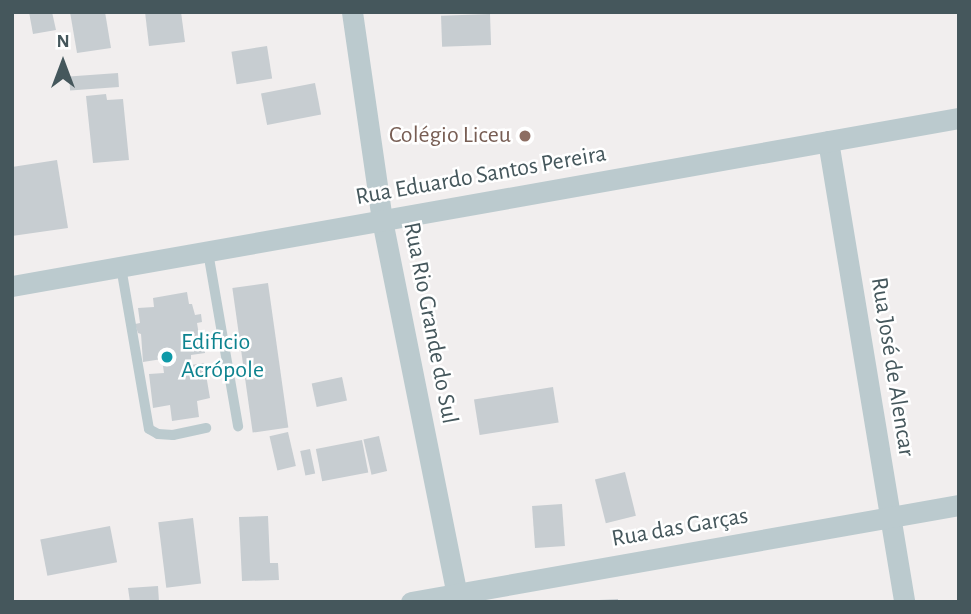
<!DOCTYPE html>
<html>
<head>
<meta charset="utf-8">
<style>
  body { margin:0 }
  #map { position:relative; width:971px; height:614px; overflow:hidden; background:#f1eeee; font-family:"Alegreya Sans",sans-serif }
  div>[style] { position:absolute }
  .building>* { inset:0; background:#c7cdd1; transform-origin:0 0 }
  .service>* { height:10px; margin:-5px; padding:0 5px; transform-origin:5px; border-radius:5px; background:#bbcace }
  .minor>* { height:21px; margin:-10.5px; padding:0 10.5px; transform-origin:10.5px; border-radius:10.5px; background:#bbcace }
  .dots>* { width:19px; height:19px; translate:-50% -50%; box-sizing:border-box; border:4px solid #fff; border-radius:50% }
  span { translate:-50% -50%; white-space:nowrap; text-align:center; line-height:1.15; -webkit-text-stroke:5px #fff; paint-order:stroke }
  .education-label { font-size:24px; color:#785e54 }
  .right { translate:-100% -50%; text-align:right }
  .street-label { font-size:24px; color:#45575c }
  .culture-label { font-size:24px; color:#0d838f }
  .left { translate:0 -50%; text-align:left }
  .frame { position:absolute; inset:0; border:14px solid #45575c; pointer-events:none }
  .north { position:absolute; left:28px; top:28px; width:70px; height:70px; -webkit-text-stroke:5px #fff; paint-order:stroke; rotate:0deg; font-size:19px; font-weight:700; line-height:28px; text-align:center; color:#45575c }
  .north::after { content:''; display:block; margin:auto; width:24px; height:32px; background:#45575c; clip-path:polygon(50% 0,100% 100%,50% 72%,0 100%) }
</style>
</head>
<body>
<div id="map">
  <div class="building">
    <div style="clip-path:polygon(29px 12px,52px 12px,56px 30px,33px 34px)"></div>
    <div style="clip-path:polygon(70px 12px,105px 12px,111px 48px,77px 53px)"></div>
    <div style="clip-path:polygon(145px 12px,181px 12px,185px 42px,149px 46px)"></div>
    <div style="left:490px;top:14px;width:31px;height:49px;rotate:88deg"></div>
    <div style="left:267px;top:46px;width:33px;height:36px;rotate:81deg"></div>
    <div style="left:118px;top:73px;width:14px;height:49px;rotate:86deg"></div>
    <div style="left:315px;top:83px;width:32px;height:55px;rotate:79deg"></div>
    <div style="clip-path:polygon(106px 94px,107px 100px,123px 99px,129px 160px,93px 163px,86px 96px)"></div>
    <div style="clip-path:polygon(57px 160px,68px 228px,12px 236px,12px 167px)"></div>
    <div style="left:268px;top:283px;width:146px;height:36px;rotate:82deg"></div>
    <div style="clip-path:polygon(187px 292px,189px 304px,192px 304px,195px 315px,201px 314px,202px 322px,197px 323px,201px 347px,205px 349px,205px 353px,191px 355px,191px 365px,204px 363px,210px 398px,197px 401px,199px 417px,172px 421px,170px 405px,153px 408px,149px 374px,164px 373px,162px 359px,143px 362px,141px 334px,138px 333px,135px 324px,140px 323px,138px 308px,154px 307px,153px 298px)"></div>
    <div style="left:342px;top:377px;width:24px;height:31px;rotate:78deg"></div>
    <div style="left:553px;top:387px;width:36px;height:80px;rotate:81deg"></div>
    <div style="left:288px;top:432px;width:35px;height:19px;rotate:77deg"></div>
    <div style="left:379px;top:436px;width:36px;height:16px;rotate:77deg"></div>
    <div style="left:362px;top:440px;width:33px;height:47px;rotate:79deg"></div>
    <div style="left:310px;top:449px;width:25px;height:10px;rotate:78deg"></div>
    <div style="left:625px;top:472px;width:45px;height:31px;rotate:76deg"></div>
    <div style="left:562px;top:504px;width:42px;height:30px;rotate:86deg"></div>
    <div style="clip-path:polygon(268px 516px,270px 563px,278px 563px,279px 580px,242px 581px,239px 517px)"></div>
    <div style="left:193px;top:518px;width:66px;height:35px;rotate:83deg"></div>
    <div style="left:110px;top:526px;width:37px;height:71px;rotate:79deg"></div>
    <div style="clip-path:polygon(158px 586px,159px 602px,130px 602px,128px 588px)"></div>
    <div style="clip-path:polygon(618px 599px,618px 602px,599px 602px,599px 600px)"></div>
  </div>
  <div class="service">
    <div style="left:208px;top:252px;width:177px;rotate:80.2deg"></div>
    <div style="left:121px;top:267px;width:164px;rotate:80.2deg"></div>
    <div style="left:149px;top:429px;width:10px;rotate:29deg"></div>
    <div style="left:158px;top:434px;width:15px;rotate:4deg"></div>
    <div style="left:173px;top:435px;width:34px;rotate:-12deg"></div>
  </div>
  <div class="minor">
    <div style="left:352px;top:12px;width:210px;rotate:81.8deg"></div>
    <div style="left:382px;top:220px;width:389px;rotate:78.7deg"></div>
    <div style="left:828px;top:141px;width:467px;rotate:80.6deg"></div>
    <div style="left:12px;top:286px;width:962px;rotate:-10.06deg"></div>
    <div style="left:411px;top:602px;width:557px;rotate:-10.04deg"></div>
  </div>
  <div class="dots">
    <div style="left:525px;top:136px;background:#8d6e63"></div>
    <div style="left:167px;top:357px;background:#0f9aa8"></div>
  </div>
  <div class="education-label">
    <span class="right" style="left:511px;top:136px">Colégio Liceu</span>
  </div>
  <div class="street-label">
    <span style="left:481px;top:176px;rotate:-10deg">Rua Eduardo Santos Pereira</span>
    <span style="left:430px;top:323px;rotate:79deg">Rua Rio Grande do Sul</span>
    <span style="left:892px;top:367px;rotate:81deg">Rua José de Alencar</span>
    <span style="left:680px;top:528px;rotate:-10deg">Rua das Garças</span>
  </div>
  <div class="culture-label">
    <span class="left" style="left:181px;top:357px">Edificio<br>Acrópole</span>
  </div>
  <div class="frame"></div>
  <div class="north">N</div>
</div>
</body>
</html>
